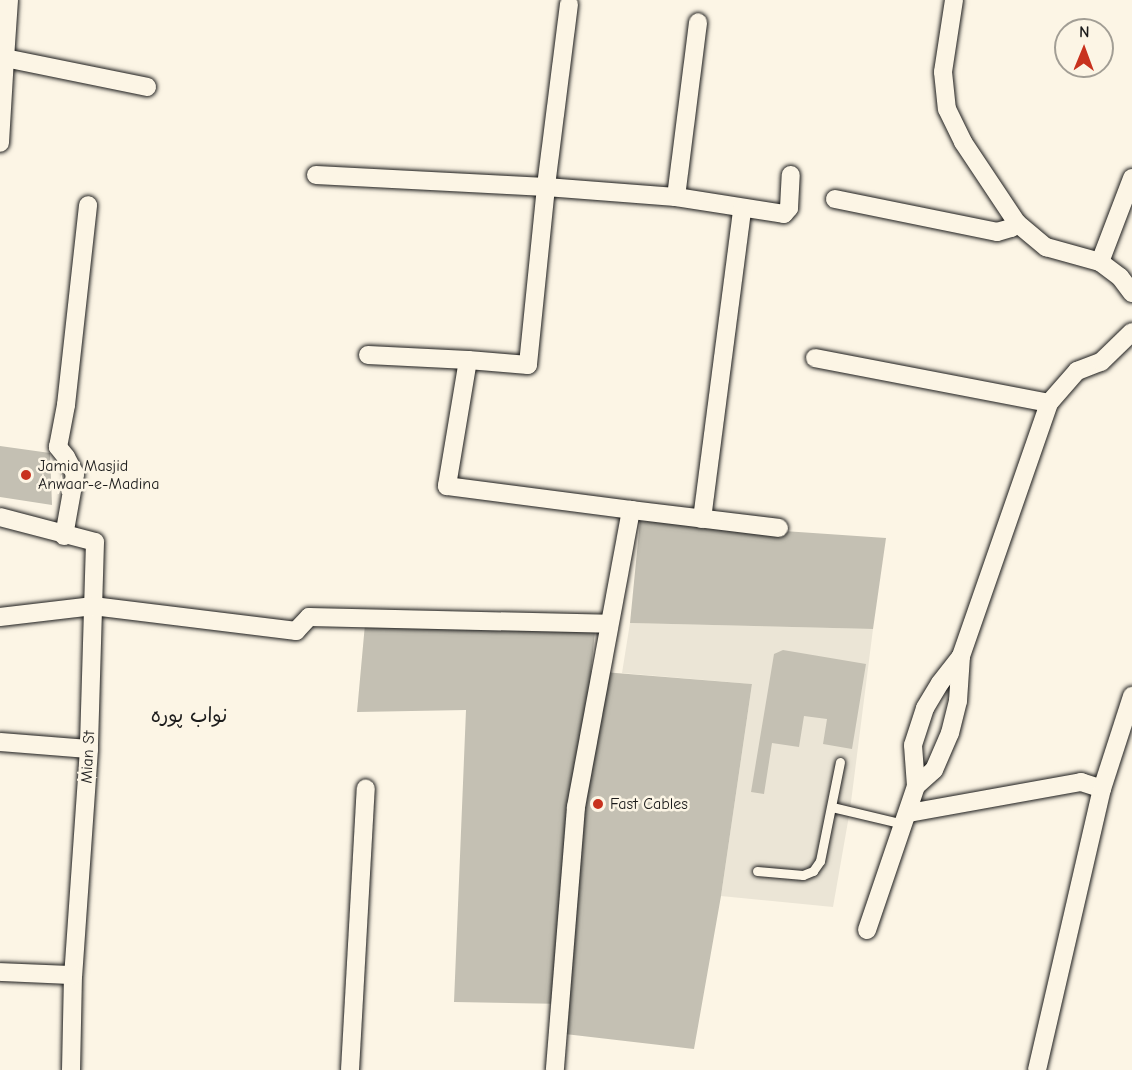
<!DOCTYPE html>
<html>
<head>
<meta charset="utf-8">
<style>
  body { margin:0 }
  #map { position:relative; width:1132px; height:1070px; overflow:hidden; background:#fcf5e5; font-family:"Comic Neue","Playpen Sans Arabic",sans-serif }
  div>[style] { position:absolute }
  .built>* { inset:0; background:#ebe5d6 }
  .building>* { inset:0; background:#c4c0b3 }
  .roads { filter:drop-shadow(0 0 2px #1c1c1c) drop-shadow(0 0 2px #1c1c1c) }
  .service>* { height:9px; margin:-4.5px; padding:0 4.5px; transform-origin:4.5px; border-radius:4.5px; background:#fcf5e5 }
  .minor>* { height:18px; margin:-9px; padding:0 9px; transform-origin:9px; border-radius:9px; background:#fcf5e5 }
  .dots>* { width:16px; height:16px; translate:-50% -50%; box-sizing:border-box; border:3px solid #fcf5e5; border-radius:50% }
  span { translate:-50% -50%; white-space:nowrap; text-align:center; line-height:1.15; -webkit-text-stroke:5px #fcf5e5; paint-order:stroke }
  .poi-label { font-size:16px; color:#1c1c1c }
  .left { translate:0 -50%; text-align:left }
  .street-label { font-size:16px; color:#1c1c1c }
  .quarter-label { font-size:20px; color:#1c1c1c }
  .north { position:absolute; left:1054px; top:18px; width:60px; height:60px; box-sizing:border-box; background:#fcf5e5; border:2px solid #a29e95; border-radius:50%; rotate:1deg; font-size:16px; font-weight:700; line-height:24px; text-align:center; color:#1c1c1c }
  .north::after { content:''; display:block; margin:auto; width:21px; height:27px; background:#c8321e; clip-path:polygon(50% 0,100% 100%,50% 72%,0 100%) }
</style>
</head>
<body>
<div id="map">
  <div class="built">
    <div style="clip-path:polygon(630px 623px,873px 629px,850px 810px,833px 907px,721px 896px,752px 684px,622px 673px)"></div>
  </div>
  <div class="building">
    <div style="clip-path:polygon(0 446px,50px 453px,52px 505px,0 497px)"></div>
    <div style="clip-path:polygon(640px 521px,886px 538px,873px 629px,630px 623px)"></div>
    <div style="clip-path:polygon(365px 624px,595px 631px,591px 671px,752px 684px,721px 896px,694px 1049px,565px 1034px,567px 1004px,454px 1002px,466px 710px,357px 712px)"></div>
    <div style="clip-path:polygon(783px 650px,866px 664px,852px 749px,823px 744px,827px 719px,804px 716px,799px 747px,772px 743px,764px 794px,751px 792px,774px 654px)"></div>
  </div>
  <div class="roads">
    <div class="service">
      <div style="left:832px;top:807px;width:74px;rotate:13.3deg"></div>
      <div style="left:757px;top:871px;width:46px;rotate:5deg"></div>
      <div style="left:803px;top:875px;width:11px;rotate:-22deg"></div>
      <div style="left:813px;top:871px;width:12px;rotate:-55deg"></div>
      <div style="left:820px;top:861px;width:101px;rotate:-78.6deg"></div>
    </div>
    <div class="minor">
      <div style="left:9px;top:0;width:58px;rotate:93.9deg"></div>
      <div style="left:5px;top:58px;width:145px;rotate:11.5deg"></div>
      <div style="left:954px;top:0;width:73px;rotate:98.7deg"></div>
      <div style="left:943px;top:72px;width:37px;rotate:84deg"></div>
      <div style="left:947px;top:109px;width:37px;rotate:64deg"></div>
      <div style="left:963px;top:142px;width:97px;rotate:56.3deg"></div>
      <div style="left:569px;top:4px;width:184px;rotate:97.2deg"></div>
      <div style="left:546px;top:187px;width:130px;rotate:4.4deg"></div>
      <div style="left:676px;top:197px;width:176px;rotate:-82.8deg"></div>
      <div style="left:0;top:57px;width:5px;rotate:11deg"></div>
      <div style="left:5px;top:58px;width:85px;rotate:93.4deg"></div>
      <div style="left:316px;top:175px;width:230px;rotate:3deg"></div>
      <div style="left:546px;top:187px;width:179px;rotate:95.8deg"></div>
      <div style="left:528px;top:365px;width:60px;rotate:-175.2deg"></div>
      <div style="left:676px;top:197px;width:109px;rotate:8.9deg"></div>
      <div style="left:784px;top:214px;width:8px;rotate:-50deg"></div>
      <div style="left:789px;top:208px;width:33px;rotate:-87deg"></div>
      <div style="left:835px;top:199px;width:165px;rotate:11.5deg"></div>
      <div style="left:997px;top:232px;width:15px;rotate:-16deg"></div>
      <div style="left:1011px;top:228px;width:8px;rotate:-40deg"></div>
      <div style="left:1017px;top:223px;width:38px;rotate:40deg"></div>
      <div style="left:1046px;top:247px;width:56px;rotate:15.5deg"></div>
      <div style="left:1100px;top:262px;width:25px;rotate:37deg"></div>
      <div style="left:1120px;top:277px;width:20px;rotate:53deg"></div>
      <div style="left:1100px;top:262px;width:90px;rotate:-69.1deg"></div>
      <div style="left:368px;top:355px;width:100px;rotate:2.9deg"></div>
      <div style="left:468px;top:360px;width:128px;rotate:99.5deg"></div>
      <div style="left:447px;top:486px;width:186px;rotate:7.4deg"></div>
      <div style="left:631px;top:510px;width:302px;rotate:100.5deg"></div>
      <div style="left:576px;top:807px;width:264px;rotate:94.6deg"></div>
      <div style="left:815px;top:358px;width:238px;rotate:10.9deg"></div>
      <div style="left:631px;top:510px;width:149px;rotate:6.9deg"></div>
      <div style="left:0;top:517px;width:98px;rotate:14.7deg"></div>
      <div style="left:95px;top:542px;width:207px;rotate:91.7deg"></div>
      <div style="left:89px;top:749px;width:227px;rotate:94deg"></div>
      <div style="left:73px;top:975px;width:95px;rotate:91.2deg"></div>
      <div style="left:702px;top:519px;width:313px;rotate:-82.6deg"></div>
      <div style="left:64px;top:536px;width:63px;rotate:-79.9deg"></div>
      <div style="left:75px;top:474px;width:19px;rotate:-118deg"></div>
      <div style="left:66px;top:457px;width:13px;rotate:-129deg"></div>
      <div style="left:58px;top:447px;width:43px;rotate:-79.2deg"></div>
      <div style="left:66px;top:405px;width:201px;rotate:-83.7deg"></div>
      <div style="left:0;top:617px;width:94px;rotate:-6.7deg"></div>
      <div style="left:93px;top:606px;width:205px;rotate:7deg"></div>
      <div style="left:296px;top:631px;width:19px;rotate:-47deg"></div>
      <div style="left:309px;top:617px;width:300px;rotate:1.3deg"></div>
      <div style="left:0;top:742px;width:89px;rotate:4.5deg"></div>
      <div style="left:916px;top:786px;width:24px;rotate:-42deg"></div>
      <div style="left:934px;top:770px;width:40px;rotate:-66.6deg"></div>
      <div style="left:950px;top:733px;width:33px;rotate:-76deg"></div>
      <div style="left:958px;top:701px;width:45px;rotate:-86.2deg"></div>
      <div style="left:961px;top:656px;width:268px;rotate:-70.8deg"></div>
      <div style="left:1049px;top:403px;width:43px;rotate:-48.8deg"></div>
      <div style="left:1077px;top:371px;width:26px;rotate:-21deg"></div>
      <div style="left:1101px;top:362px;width:43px;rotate:-44.1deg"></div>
      <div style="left:909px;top:813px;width:175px;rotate:-10.2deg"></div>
      <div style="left:1081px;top:782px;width:22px;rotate:18deg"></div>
      <div style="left:867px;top:930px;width:152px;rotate:-71.2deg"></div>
      <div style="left:916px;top:786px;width:41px;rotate:-94.2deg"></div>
      <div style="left:913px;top:745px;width:39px;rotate:-72deg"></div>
      <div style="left:925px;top:708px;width:29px;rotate:-59deg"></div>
      <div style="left:940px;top:683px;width:34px;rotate:-52deg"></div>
      <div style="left:0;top:972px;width:73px;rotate:2.4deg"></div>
      <div style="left:350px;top:1070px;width:282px;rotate:-86.8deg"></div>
      <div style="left:1037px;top:1070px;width:288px;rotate:-77deg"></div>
      <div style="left:1102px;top:789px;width:98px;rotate:-72.1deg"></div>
    </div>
  </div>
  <div class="dots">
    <div style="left:26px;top:475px;background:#c8321e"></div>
    <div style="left:598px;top:804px;background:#c8321e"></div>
  </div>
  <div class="poi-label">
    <span class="left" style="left:38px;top:475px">Jamia Masjid<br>Anwaar-e-Madina</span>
    <span class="left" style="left:610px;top:804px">Fast Cables</span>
  </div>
  <div class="street-label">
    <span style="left:88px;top:757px;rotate:-87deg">Mian St</span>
  </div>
  <div class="quarter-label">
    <span style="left:189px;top:715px">نواب پورہ</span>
  </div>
  <div class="north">N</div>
</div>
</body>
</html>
